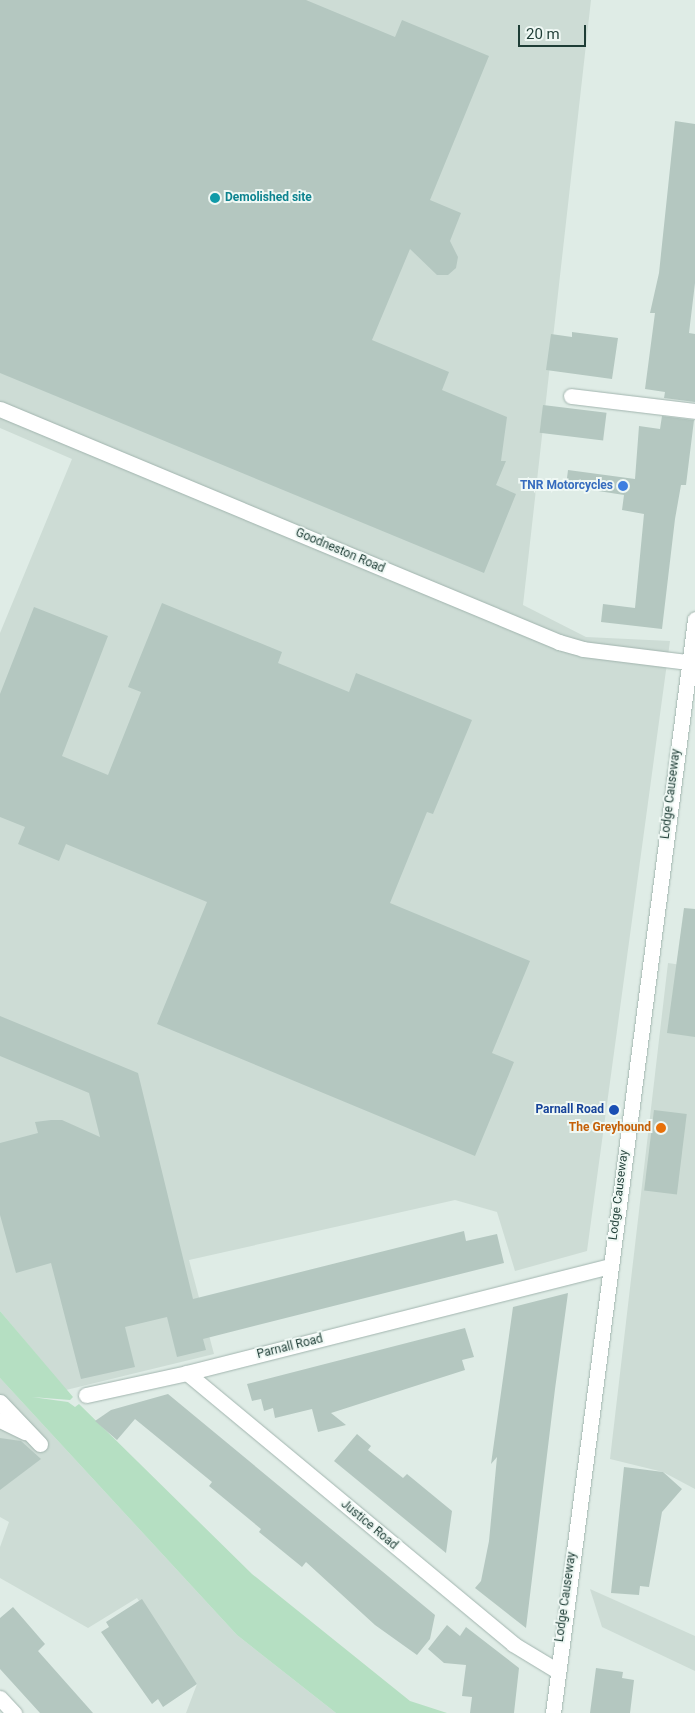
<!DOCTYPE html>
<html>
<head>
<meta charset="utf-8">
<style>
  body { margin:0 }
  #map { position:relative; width:695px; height:1713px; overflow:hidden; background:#dfece6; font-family:Roboto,sans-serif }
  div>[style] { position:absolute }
  .built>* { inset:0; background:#cddcd5 }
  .green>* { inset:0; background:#b5dfc2 }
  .building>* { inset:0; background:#b4c7c0; transform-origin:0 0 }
  .roads { filter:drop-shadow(0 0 1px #a1b4ae) drop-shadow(0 0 1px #a1b4ae) }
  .minor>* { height:15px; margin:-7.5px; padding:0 7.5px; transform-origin:7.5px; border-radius:7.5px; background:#fff }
  .secondary>* { height:15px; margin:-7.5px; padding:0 7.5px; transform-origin:7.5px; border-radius:7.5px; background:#fff }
  .dots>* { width:14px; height:14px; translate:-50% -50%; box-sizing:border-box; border:2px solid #eff8f4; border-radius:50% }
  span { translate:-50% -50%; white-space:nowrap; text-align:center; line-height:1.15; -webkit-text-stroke:4px #eff8f4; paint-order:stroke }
  .culture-label { font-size:12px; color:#0d838f; font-weight:700 }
  .left { translate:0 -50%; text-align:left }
  .shop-label { font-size:12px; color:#366cbe; font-weight:700 }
  .right { translate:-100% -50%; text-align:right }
  .street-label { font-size:12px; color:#1e3d36 }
  .transit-label { font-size:12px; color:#164399; font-weight:700 }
  .food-label { font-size:12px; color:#c56008; font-weight:700 }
  .scale { position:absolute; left:518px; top:25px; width:68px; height:22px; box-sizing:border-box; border:2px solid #1e3d36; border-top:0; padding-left:6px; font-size:15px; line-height:18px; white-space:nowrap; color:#1e3d36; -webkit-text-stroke:4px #eff8f4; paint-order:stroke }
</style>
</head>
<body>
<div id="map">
  <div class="built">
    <div style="clip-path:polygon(0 0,591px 0,523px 605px,586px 637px,670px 641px,587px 1251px,515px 1271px,497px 1212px,455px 1200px,189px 1260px,214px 1354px,66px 1390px,0 1311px,0 633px,72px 459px,0 428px)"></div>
    <div style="clip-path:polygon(668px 963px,695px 967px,695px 1489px,663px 1472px,610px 1459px)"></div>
    <div style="clip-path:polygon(0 1378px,237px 1635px,336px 1713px,186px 1713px,197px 1684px,137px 1598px,88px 1628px,0 1578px,0 1547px,9px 1522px,0 1517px)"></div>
    <div style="clip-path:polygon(590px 1589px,695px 1636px,695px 1671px,602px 1627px)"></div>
  </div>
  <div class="green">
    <div style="clip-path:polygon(0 1311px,73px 1397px,70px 1400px,32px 1397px,68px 1402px,75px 1407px,79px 1404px,252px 1574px,410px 1701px,447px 1713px,336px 1713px,237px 1635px,0 1378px)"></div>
  </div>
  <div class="building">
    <div style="clip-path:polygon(0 0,306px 0,395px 37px,402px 20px,489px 56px,430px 200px,461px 213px,450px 241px,458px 257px,456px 268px,448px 275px,437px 275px,410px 249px,372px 340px,449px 372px,442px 390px,507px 417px,501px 461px,506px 461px,496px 485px,516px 494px,484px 573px,0 373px)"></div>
    <div style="clip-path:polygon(675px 121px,695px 124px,695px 283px,689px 333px,695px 334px,695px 402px,664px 398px,665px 392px,645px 389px,655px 313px,650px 313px,659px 273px)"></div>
    <div style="clip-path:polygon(572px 332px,618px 338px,612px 379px,546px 370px,551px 334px,572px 337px)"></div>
    <div style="left:543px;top:405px;width:64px;height:28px;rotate:7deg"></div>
    <div style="clip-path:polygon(662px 416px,694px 420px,686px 485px,681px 485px,675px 519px,662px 629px,601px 622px,603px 604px,635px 608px,644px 514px,622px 510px,624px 495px,566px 486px,568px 470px,635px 479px,639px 426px,660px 429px)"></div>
    <div style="clip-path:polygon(162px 603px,282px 652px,278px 663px,349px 692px,356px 673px,472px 720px,433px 814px,427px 812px,390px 903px,530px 961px,492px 1053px,514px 1062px,475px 1156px,157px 1024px,207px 902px,66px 844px,59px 861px,18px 844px,25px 827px,0 817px,0 694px,34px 607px,108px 636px,62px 756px,108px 775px,141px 692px,128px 687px)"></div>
    <div style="clip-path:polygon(684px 908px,695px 909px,695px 1037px,667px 1033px)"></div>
    <div style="clip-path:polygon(0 1016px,138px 1073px,193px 1299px,464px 1231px,466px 1241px,497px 1234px,504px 1263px,203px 1339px,206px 1350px,177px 1357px,167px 1317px,125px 1327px,135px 1367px,81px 1379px,51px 1263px,16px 1273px,0 1215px,0 1143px,38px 1133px,35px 1122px,51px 1120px,62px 1120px,100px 1137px,89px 1093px,0 1056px)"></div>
    <div style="left:654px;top:1110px;width:33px;height:81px;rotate:7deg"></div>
    <div style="clip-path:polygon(568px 1293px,555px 1389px,526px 1628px,475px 1588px,481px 1581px,489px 1541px,497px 1457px,491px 1464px,513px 1307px)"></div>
    <div style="clip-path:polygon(465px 1328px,474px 1357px,462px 1360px,465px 1370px,331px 1413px,346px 1425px,318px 1432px,312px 1409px,275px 1418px,273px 1408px,264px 1411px,261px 1399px,252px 1401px,247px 1384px)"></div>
    <div style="clip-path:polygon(168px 1394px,435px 1615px,430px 1639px,417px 1655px,375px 1625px,306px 1562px,302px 1567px,259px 1532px,261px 1529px,209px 1486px,212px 1482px,135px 1419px,117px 1440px,95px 1421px,111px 1410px)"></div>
    <div style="clip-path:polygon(357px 1434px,371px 1446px,368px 1450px,403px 1478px,407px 1474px,452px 1511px,446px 1553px,334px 1461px)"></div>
    <div style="clip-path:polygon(0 1438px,21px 1441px,41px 1459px,0 1490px)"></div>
    <div style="clip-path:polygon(624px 1467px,663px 1472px,682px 1489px,662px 1512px,649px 1587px,640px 1586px,639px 1595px,611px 1593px)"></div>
    <div style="clip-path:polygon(142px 1599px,197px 1684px,163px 1707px,158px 1699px,152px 1704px,101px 1632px,109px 1627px,106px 1622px)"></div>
    <div style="clip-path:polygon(13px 1607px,45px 1644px,38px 1651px,93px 1713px,40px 1713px,0 1669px,0 1618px)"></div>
    <div style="clip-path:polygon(447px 1625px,460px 1636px,466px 1627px,519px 1668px,514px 1713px,470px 1713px,472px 1697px,462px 1696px,466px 1665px,444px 1663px,428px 1649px)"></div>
    <div style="clip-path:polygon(596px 1668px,623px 1672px,622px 1678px,634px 1680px,630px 1713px,590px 1713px)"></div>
  </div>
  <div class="roads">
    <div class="minor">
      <div style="left:571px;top:396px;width:125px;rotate:6.9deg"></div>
      <div style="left:0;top:409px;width:606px;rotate:22.63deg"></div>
      <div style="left:559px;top:642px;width:25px;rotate:16deg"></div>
      <div style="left:583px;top:649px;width:113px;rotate:7.1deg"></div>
      <div style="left:187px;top:1373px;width:424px;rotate:39.7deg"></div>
      <div style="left:513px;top:1644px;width:50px;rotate:31.2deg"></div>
      <div style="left:86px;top:1395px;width:103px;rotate:-12.3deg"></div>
      <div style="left:187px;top:1373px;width:436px;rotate:-14.2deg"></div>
      <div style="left:0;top:1402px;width:58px;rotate:46.4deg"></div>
      <div style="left:0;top:1420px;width:28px;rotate:26deg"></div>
      <div style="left:0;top:1698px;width:21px;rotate:47deg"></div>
    </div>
    <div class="secondary">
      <div style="left:553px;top:1713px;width:1103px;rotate:-82.6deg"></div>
    </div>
  </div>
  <div class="dots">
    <div style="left:215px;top:198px;background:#0f9aa8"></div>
    <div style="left:623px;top:486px;background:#3f7fe0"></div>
    <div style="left:614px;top:1110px;background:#1a4fb4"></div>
    <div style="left:661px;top:1128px;background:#e8710a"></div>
  </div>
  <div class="culture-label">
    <span class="left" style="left:225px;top:198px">Demolished site</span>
  </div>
  <div class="shop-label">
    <span class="right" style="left:613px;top:486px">TNR Motorcycles</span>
  </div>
  <div class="street-label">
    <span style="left:340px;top:551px;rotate:23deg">Goodneston Road</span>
    <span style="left:671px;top:794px;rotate:-83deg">Lodge Causeway</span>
    <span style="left:619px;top:1195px;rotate:-83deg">Lodge Causeway</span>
    <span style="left:290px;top:1347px;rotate:-14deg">Parnall Road</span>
    <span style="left:369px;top:1525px;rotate:40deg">Justice Road</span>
    <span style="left:566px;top:1597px;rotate:-82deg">Lodge Causeway</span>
  </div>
  <div class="transit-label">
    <span class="right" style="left:604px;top:1110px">Parnall Road</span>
  </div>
  <div class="food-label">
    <span class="right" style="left:651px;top:1128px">The Greyhound</span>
  </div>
  <div class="scale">20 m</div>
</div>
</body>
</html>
